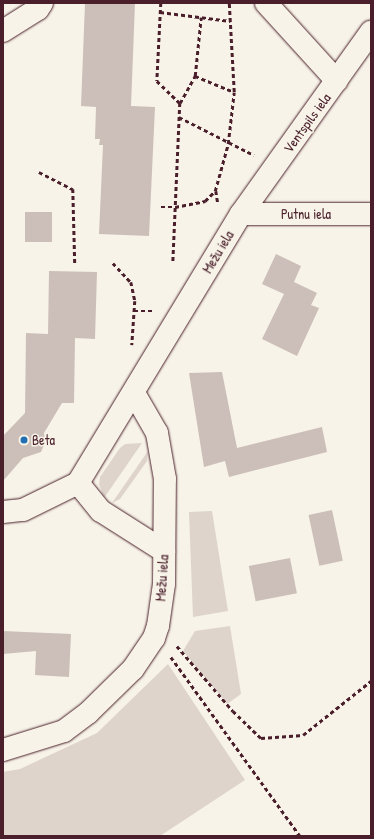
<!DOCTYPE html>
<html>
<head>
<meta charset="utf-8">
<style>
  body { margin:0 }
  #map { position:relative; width:374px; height:839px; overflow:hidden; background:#f7f3e8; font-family:"Patrick Hand",sans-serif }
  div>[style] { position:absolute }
  .green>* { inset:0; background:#ded4cc }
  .building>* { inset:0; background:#ccbfb9; transform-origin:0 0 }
  .path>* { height:2.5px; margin-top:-1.25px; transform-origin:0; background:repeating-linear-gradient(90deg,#4a1f2b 0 4px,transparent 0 7px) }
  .roads { filter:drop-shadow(0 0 1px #4a1f2b) drop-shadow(0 0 1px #4a1f2b) }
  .minor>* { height:22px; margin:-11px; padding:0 11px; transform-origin:11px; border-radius:11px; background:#f7f3e8 }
  .tertiary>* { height:22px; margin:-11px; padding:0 11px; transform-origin:11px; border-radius:11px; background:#f7f3e8 }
  .dots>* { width:11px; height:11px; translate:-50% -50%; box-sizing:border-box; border:2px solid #f7f3e8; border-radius:50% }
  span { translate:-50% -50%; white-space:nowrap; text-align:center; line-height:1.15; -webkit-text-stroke:3px #f7f3e8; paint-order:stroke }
  .street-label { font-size:14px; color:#4a1f2b }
  .poi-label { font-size:14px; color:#4a1f2b }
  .left { translate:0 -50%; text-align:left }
  .frame { position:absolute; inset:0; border:4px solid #4a1f2b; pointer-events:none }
</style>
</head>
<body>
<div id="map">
  <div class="green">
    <div style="clip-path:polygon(142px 443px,104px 498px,99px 484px,100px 477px,120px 448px,125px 444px)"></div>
    <div style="clip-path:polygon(148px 451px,147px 461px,120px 499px,112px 503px)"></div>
    <div style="clip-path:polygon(212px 511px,228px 611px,193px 617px,189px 512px)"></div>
    <div style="clip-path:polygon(230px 626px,241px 694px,227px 704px,183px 651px,195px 631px)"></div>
    <div style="clip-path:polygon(168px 664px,245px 780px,160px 836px,3px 836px,3px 772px,20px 769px,97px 733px)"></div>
  </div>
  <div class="building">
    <div style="clip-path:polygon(85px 3px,135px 3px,131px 106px,155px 107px,149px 236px,99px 234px,103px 145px,99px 145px,100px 139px,95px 139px,96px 107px,81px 106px)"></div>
    <div style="left:25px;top:212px;width:27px;height:30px"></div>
    <div style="clip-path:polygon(276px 254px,301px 266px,294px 282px,317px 293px,311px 305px,319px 308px,297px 356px,262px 339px,284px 294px,262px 284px)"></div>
    <div style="clip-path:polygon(49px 271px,97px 272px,95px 339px,75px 338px,74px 403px,62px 403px,44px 433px,45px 443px,41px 452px,23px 458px,3px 481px,3px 436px,25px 413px,26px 333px,48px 334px)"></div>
    <div style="clip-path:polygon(222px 372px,237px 448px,322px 427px,327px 452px,229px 477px,225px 461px,204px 467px,189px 373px)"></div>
    <div style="left:332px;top:510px;width:52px;height:24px;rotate:78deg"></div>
    <div style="left:290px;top:558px;width:36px;height:42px;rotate:79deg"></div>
    <div style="clip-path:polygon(3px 631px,71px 634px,69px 677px,35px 675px,36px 651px,3px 654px)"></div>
  </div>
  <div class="path">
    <div style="left:161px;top:3px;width:78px;rotate:92.9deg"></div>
    <div style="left:157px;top:81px;width:32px;rotate:44deg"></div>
    <div style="left:180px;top:103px;width:159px;rotate:92.5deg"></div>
    <div style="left:160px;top:12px;width:71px;rotate:7.3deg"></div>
    <div style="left:195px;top:76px;width:42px;rotate:22.3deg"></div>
    <div style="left:180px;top:103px;width:31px;rotate:-61deg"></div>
    <div style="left:195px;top:76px;width:59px;rotate:-84.2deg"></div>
    <div style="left:179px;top:117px;width:84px;rotate:26.9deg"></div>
    <div style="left:39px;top:172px;width:38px;rotate:27deg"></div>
    <div style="left:73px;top:189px;width:74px;rotate:88.5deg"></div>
    <div style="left:216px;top:191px;width:13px;rotate:81deg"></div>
    <div style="left:161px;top:207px;width:14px"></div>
    <div style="left:175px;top:207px;width:31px;rotate:-11deg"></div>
    <div style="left:205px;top:201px;width:14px;rotate:-45deg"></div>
    <div style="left:215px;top:191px;width:49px;rotate:-74.5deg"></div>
    <div style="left:228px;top:144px;width:52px;rotate:-83.4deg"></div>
    <div style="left:234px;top:92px;width:89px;rotate:-93.2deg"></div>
    <div style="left:113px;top:263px;width:26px;rotate:47deg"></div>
    <div style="left:131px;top:282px;width:19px;rotate:78deg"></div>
    <div style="left:135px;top:301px;width:44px;rotate:93.9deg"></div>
    <div style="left:134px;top:311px;width:20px"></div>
    <div style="left:177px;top:646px;width:86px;rotate:49.3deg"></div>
    <div style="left:233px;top:711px;width:39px;rotate:44deg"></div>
    <div style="left:261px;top:738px;width:42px;rotate:-4.1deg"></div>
    <div style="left:303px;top:735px;width:87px;rotate:-38.5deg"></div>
    <div style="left:171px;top:657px;width:221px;rotate:54.2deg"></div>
  </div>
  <div class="roads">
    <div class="minor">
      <div style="left:266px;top:3px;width:105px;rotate:47.7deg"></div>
      <div style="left:3px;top:31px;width:41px;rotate:-32.2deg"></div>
      <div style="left:38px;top:9px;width:7px;rotate:-56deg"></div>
      <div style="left:241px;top:214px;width:130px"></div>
      <div style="left:78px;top:483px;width:36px;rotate:51deg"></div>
      <div style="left:101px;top:511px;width:75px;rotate:32.4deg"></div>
      <div style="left:3px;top:750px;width:64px;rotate:-17.3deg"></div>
      <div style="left:64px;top:731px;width:30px;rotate:-37deg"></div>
      <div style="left:88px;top:713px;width:63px;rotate:-44.4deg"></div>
      <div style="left:133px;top:669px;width:37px;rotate:-56deg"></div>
      <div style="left:154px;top:638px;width:13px;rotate:-72deg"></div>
      <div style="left:158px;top:626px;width:42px;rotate:-81.9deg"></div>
      <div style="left:164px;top:584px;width:105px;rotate:-89.5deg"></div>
      <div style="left:165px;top:479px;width:47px;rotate:-99.9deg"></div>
      <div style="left:157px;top:433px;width:46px;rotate:-119.9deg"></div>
    </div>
    <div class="tertiary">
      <div style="left:3px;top:512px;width:20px;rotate:-6deg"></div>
      <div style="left:23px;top:510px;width:61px;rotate:-26.1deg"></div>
      <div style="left:78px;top:483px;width:315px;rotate:-58.8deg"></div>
      <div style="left:241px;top:214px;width:224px;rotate:-54.5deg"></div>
    </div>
  </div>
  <div class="dots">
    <div style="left:24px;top:440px;background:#1f6fb2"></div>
  </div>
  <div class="street-label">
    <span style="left:307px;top:123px;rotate:-54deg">Ventspils iela</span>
    <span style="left:306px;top:214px">Putnu iela</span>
    <span style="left:218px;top:252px;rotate:-59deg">Mežu iela</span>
    <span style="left:162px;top:578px;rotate:-86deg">Mežu iela</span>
  </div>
  <div class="poi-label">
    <span class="left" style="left:32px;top:440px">Beta</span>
  </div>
  <div class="frame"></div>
</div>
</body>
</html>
